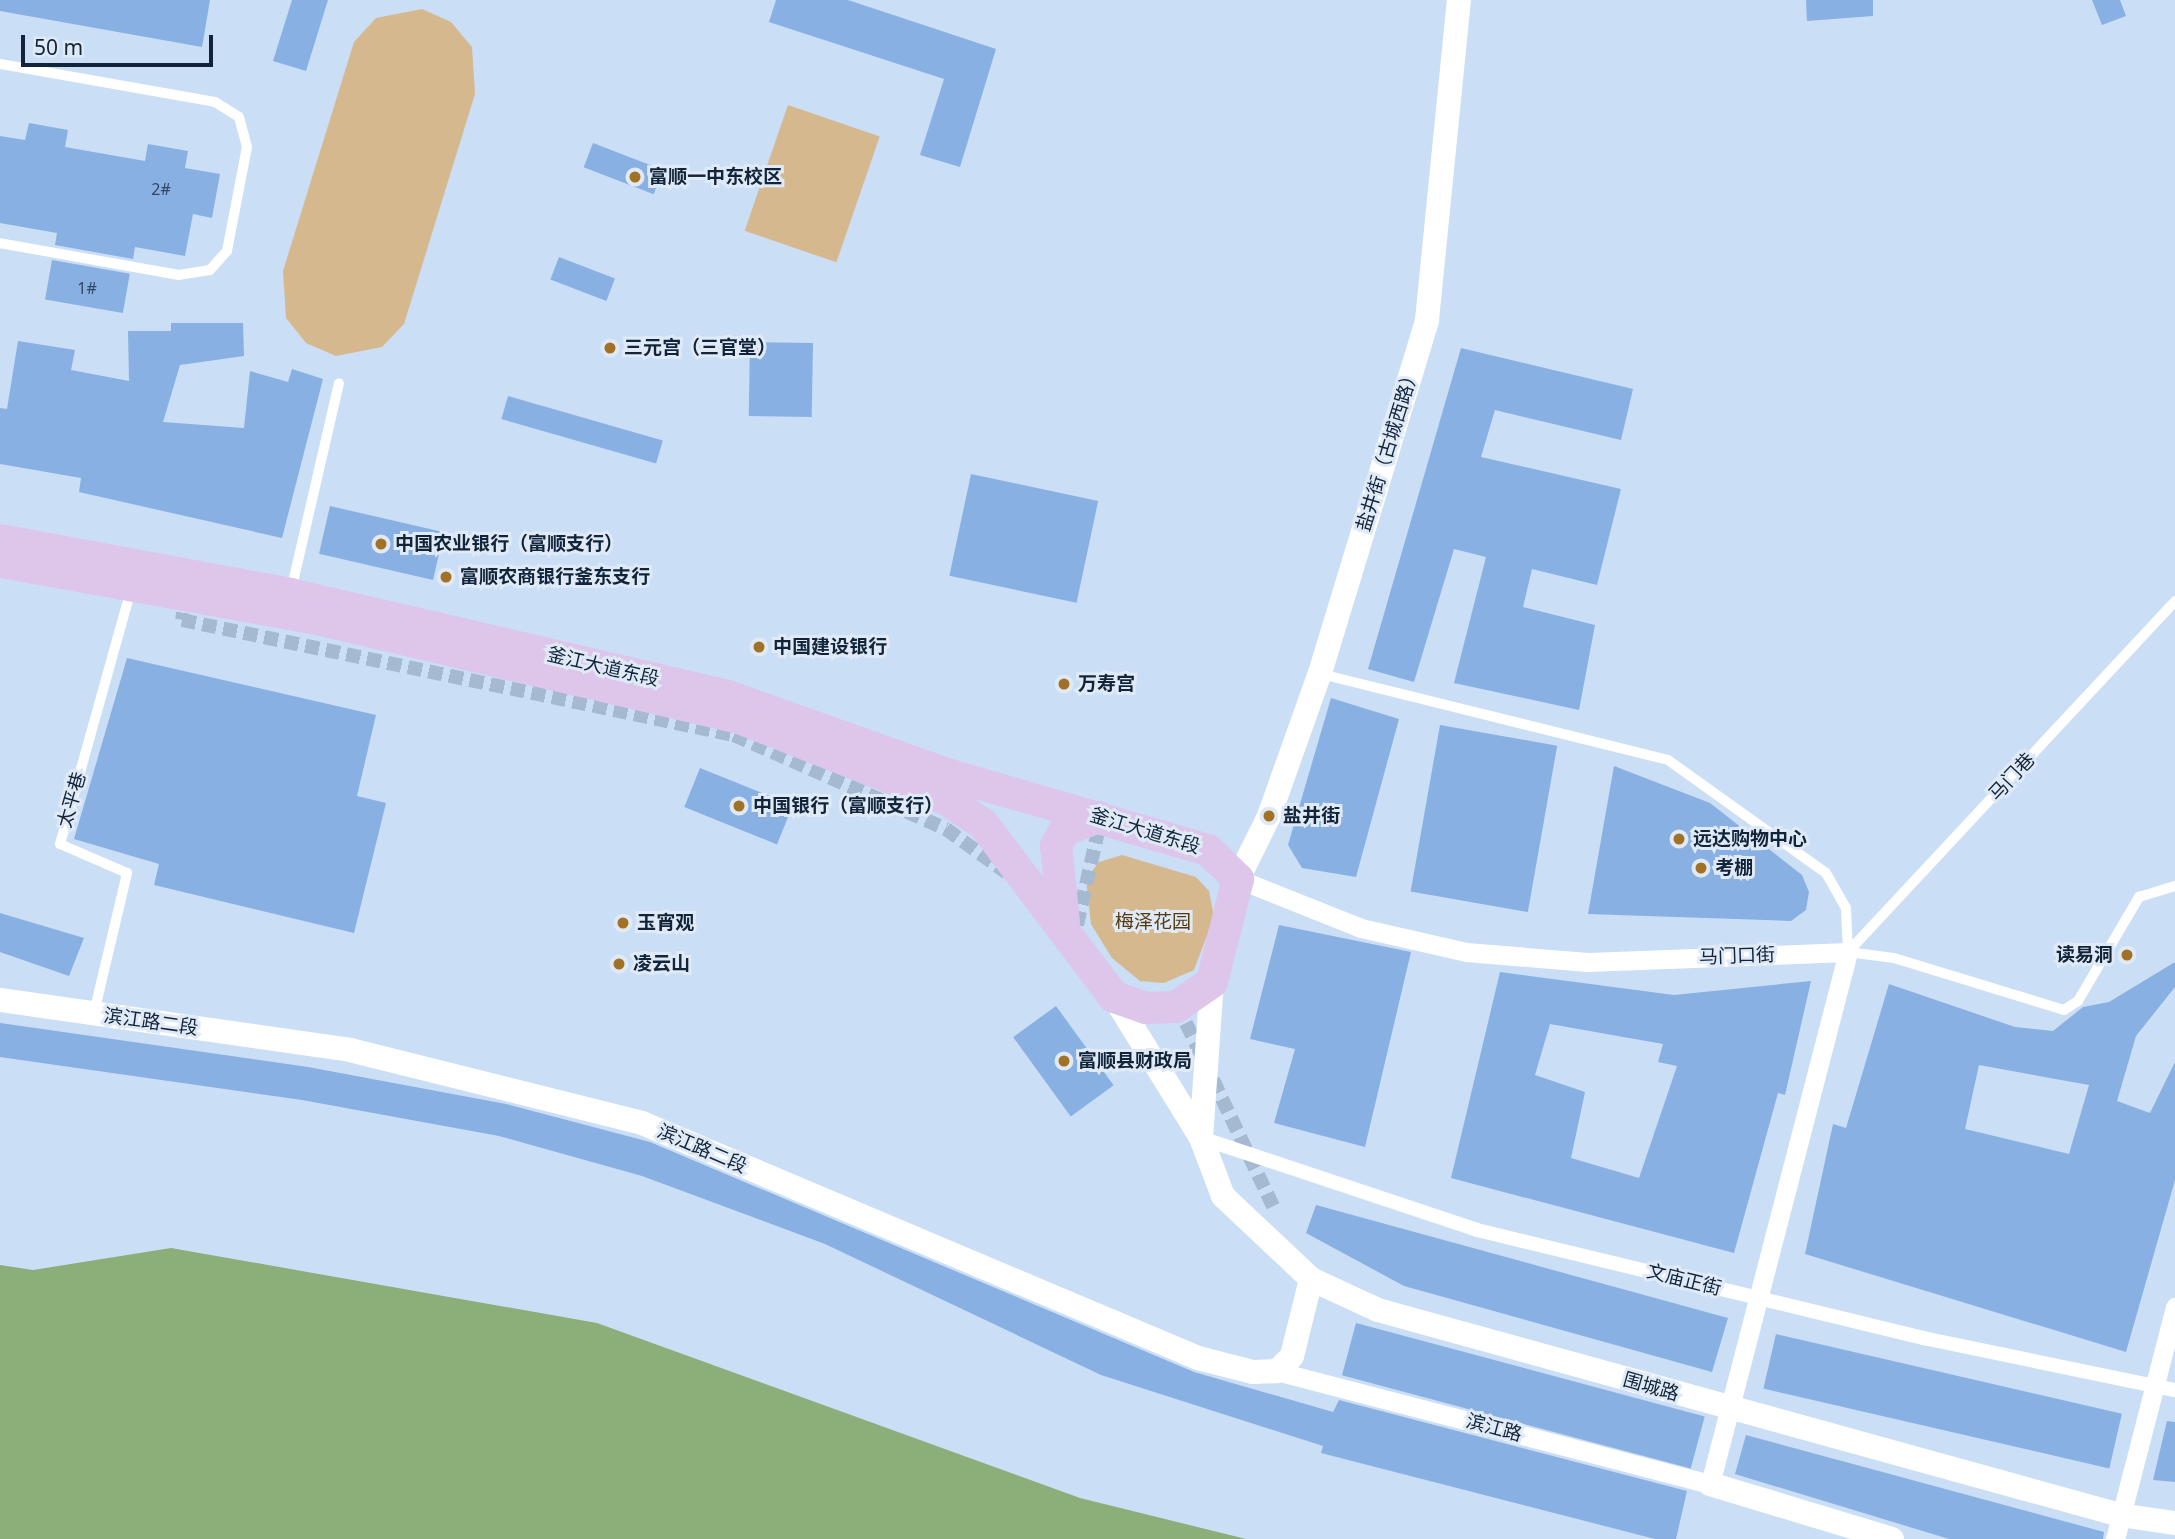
<!DOCTYPE html>
<html>
<head>
<meta charset="utf-8">
<style>
  body { margin:0 }
  #map { position:relative; width:2175px; height:1539px; overflow:hidden; background:#cadef6; font-family:"Noto Sans","Noto Sans SC",sans-serif }
  div>[style] { position:absolute }
  .green>* { inset:0; background:#d6b88f; transform-origin:0 0 }
  .water>* { inset:0; background:#8cae78 }
  .building>* { inset:0; background:#89b0e2; transform-origin:0 0 }
  .pedestrian-tunnel>* { height:14px; margin-top:-7px; transform-origin:0; background:repeating-linear-gradient(90deg,#a5b9d0 0 14px,transparent 0 21px) }
  .service>* { height:10px; margin:-5px; padding:0 5px; transform-origin:5px; border-radius:5px; background:#fff }
  .pedestrian>* { height:14px; margin:-7px; padding:0 7px; transform-origin:7px; border-radius:7px; background:#fff }
  .minor>* { height:19px; margin:-9.5px; padding:0 9.5px; transform-origin:9.5px; border-radius:9.5px; background:#fff }
  .tertiary>* { height:24px; margin:-12px; padding:0 12px; transform-origin:12px; border-radius:12px; background:#fff }
  .primary>* { height:32px; margin:-16px; padding:0 16px; transform-origin:16px; border-radius:16px; background:#dec5ea }
  .dots>* { width:19px; height:19px; translate:-50% -50%; box-sizing:border-box; border:4px solid #e0eaf6; border-radius:50% }
  span { translate:-50% -50%; white-space:nowrap; text-align:center; line-height:1.15; -webkit-text-stroke:6px #e0eaf6; paint-order:stroke }
  .number-label { font-size:16px; color:#2f4764 }
  .number-label span { -webkit-text-stroke-width:0 }
  .poi-label { font-size:19px; color:#11243a; font-weight:700 }
  .left { translate:0 -50%; text-align:left }
  .right { translate:-100% -50%; text-align:right }
  .street-label { font-size:19px; color:#11243a }
  .park-label { font-size:19px; color:#563b10 }
  .scale { position:absolute; left:21px; top:35px; width:192px; height:32px; box-sizing:border-box; border:4px solid #11243a; border-top:0; padding-left:9px; font-size:21px; line-height:24px; white-space:nowrap; color:#11243a; -webkit-text-stroke:5px #e0eaf6; paint-order:stroke }
</style>
</head>
<body>
<div id="map">
  <div class="green">
    <div style="clip-path:polygon(422px 9px,451px 22px,472px 47px,475px 94px,404px 324px,382px 347px,336px 356px,306px 343px,286px 318px,283px 271px,354px 42px,376px 18px)"></div>
    <div style="left:788px;top:105px;width:97px;height:133px;rotate:19deg"></div>
    <div style="clip-path:polygon(1122px 855px,1196px 877px,1209px 891px,1214px 917px,1194px 970px,1164px 983px,1140px 981px,1112px 958px,1091px 924px,1086px 879px,1099px 862px)"></div>
  </div>
  <div class="water">
    <div style="clip-path:polygon(171px 1248px,597px 1323px,1080px 1498px,1246px 1539px,0 1539px,0 1265px,33px 1270px)"></div>
  </div>
  <div class="building">
    <div style="clip-path:polygon(0 0,210px 0,202px 47px,0 11px)"></div>
    <div style="clip-path:polygon(292px 0,328px 0,306px 71px,273px 61px)"></div>
    <div style="clip-path:polygon(776px 0,848px 0,996px 49px,960px 167px,920px 155px,944px 79px,769px 22px)"></div>
    <div style="clip-path:polygon(1806px 0,1873px 0,1873px 16px,1807px 21px)"></div>
    <div style="clip-path:polygon(2092px 0,2120px 0,2126px 16px,2102px 25px)"></div>
    <div style="clip-path:polygon(29px 123px,68px 130px,65px 147px,145px 161px,148px 144px,188px 151px,185px 168px,220px 174px,212px 218px,193px 214px,185px 256px,135px 247px,133px 259px,55px 245px,57px 233px,0 223px,0 136px,25px 140px)"></div>
    <div style="left:593px;top:143px;width:75px;height:26px;rotate:21deg"></div>
    <div style="left:559px;top:257px;width:60px;height:24px;rotate:21deg"></div>
    <div style="left:52px;top:260px;width:79px;height:40px;rotate:10deg"></div>
    <div style="clip-path:polygon(171px 323px,243px 323px,244px 356px,180px 365px,163px 422px,244px 428px,250px 371px,288px 382px,292px 369px,323px 379px,282px 538px,79px 492px,81px 478px,0 464px,0 408px,7px 409px,18px 341px,75px 350px,71px 370px,129px 381px,128px 331px,171px 331px)"></div>
    <div style="left:750px;top:342px;width:63px;height:74px;rotate:1deg"></div>
    <div style="clip-path:polygon(1461px 348px,1633px 389px,1621px 440px,1495px 410px,1481px 457px,1621px 489px,1597px 585px,1532px 569px,1523px 607px,1595px 625px,1579px 710px,1454px 683px,1486px 557px,1454px 549px,1414px 682px,1368px 669px)"></div>
    <div style="left:508px;top:396px;width:161px;height:24px;rotate:16deg"></div>
    <div style="left:971px;top:474px;width:130px;height:104px;rotate:12deg"></div>
    <div style="left:330px;top:506px;width:117px;height:49px;rotate:13deg"></div>
    <div style="clip-path:polygon(127px 658px,376px 715px,357px 796px,386px 803px,354px 933px,154px 885px,159px 864px,74px 839px)"></div>
    <div style="clip-path:polygon(1331px 698px,1399px 719px,1356px 877px,1302px 868px,1288px 845px)"></div>
    <div style="left:1440px;top:725px;width:119px;height:169px;rotate:10deg"></div>
    <div style="clip-path:polygon(1614px 766px,1710px 803px,1802px 875px,1809px 892px,1806px 910px,1791px 921px,1588px 914px)"></div>
    <div style="left:700px;top:768px;width:100px;height:42px;rotate:22deg"></div>
    <div style="clip-path:polygon(0 913px,84px 938px,69px 976px,0 952px)"></div>
    <div style="clip-path:polygon(1279px 925px,1411px 952px,1365px 1147px,1274px 1123px,1295px 1049px,1250px 1039px)"></div>
    <div style="clip-path:polygon(evenodd,2175px 962px,2175px 987px,2136px 1036px,2117px 1101px,2150px 1113px,2175px 1062px,2175px 1180px,2126px 1352px,1805px 1254px,1833px 1124px,1846px 1128px,1889px 984px,2015px 1027px,2053px 1031px,2083px 1007px,2109px 1002px,2175px 962px,1979px 1065px,2089px 1085px,2069px 1154px,1965px 1129px,1979px 1065px)"></div>
    <div style="clip-path:polygon(evenodd,1500px 972px,1674px 995px,1811px 981px,1785px 1095px,1778px 1093px,1734px 1253px,1451px 1178px,1500px 972px,1550px 1024px,1663px 1044px,1658px 1062px,1677px 1066px,1639px 1178px,1571px 1158px,1585px 1092px,1535px 1075px,1550px 1024px)"></div>
    <div style="left:1056px;top:1006px;width:98px;height:53px;rotate:54deg"></div>
    <div style="clip-path:polygon(0 1023px,308px 1067px,506px 1104px,650px 1142px,1194px 1372px,1333px 1412px,1339px 1400px,1687px 1491px,1676px 1539px,1655px 1539px,1321px 1453px,1323px 1446px,1101px 1375px,825px 1244px,642px 1176px,499px 1136px,302px 1100px,0 1057px)"></div>
    <div style="clip-path:polygon(1316px 1205px,1728px 1318px,1712px 1372px,1404px 1286px,1306px 1233px)"></div>
    <div style="left:1356px;top:1323px;width:361px;height:54px;rotate:15deg"></div>
    <div style="left:1776px;top:1334px;width:355px;height:56px;rotate:13deg"></div>
    <div style="clip-path:polygon(2167px 1421px,2175px 1422px,2175px 1482px,2153px 1480px)"></div>
    <div style="clip-path:polygon(1746px 1435px,2104px 1532px,2103px 1539px,1949px 1539px,1735px 1474px)"></div>
  </div>
  <div class="pedestrian-tunnel">
    <div style="left:186px;top:592px;width:28px;rotate:98deg"></div>
    <div style="left:182px;top:620px;width:564px;rotate:11.77deg"></div>
    <div style="left:734px;top:735px;width:232px;rotate:23.9deg"></div>
    <div style="left:946px;top:829px;width:75px;rotate:35.8deg"></div>
    <div style="left:1077px;top:925px;width:95px;rotate:-77.3deg"></div>
    <div style="left:1177px;top:1004px;width:224px;rotate:64.6deg"></div>
  </div>
  <div class="service">
    <div style="left:0;top:64px;width:218px;rotate:10deg"></div>
    <div style="left:215px;top:102px;width:28px;rotate:32deg"></div>
    <div style="left:239px;top:117px;width:31px;rotate:75deg"></div>
    <div style="left:247px;top:147px;width:106px;rotate:100.9deg"></div>
    <div style="left:227px;top:251px;width:25px;rotate:132deg"></div>
    <div style="left:210px;top:270px;width:31px;rotate:171deg"></div>
    <div style="left:179px;top:275px;width:182px;rotate:-169.9deg"></div>
    <div style="left:291px;top:591px;width:213px;rotate:-77deg"></div>
    <div style="left:1321px;top:674px;width:357px;rotate:13.9deg"></div>
    <div style="left:1668px;top:760px;width:194px;rotate:35.6deg"></div>
    <div style="left:1826px;top:873px;width:40px;rotate:60.3deg"></div>
    <div style="left:1846px;top:908px;width:44px;rotate:87.4deg"></div>
    <div style="left:1848px;top:952px;width:480px;rotate:-47deg"></div>
    <div style="left:1848px;top:952px;width:46px;rotate:7.4deg"></div>
    <div style="left:1894px;top:958px;width:178px;rotate:17deg"></div>
    <div style="left:2064px;top:1010px;width:17px;rotate:-33deg"></div>
    <div style="left:2078px;top:1001px;width:121px;rotate:-59.6deg"></div>
    <div style="left:2139px;top:897px;width:38px;rotate:-17deg"></div>
    <div style="left:94px;top:1013px;width:144px;rotate:-76.7deg"></div>
    <div style="left:127px;top:873px;width:73px;rotate:-156.6deg"></div>
    <div style="left:60px;top:844px;width:264px;rotate:-74.4deg"></div>
  </div>
  <div class="pedestrian">
    <div style="left:1201px;top:1138px;width:291px;rotate:18.4deg"></div>
    <div style="left:1477px;top:1230px;width:464px;rotate:13.6deg"></div>
    <div style="left:1928px;top:1339px;width:252px;rotate:11.7deg"></div>
  </div>
  <div class="minor">
    <div style="left:1238px;top:879px;width:132px;rotate:21.7deg"></div>
    <div style="left:1361px;top:928px;width:108px;rotate:12.9deg"></div>
    <div style="left:1466px;top:952px;width:122px;rotate:4.7deg"></div>
    <div style="left:1588px;top:962px;width:260px;rotate:-2.2deg"></div>
    <div style="left:1848px;top:952px;width:550px;rotate:104.54deg"></div>
    <div style="left:1710px;top:1484px;width:448px;rotate:-165.4deg"></div>
    <div style="left:2115px;top:1539px;width:240px;rotate:-75.5deg"></div>
  </div>
  <div class="tertiary">
    <div style="left:1238px;top:879px;width:70px;rotate:-63.8deg"></div>
    <div style="left:1269px;top:816px;width:152px;rotate:-70.4deg"></div>
    <div style="left:1320px;top:673px;width:369px;rotate:-73.1deg"></div>
    <div style="left:1427px;top:320px;width:322px;rotate:-84.3deg"></div>
    <div style="left:1114px;top:997px;width:166px;rotate:58.3deg"></div>
    <div style="left:1201px;top:1138px;width:62px;rotate:69.2deg"></div>
    <div style="left:1223px;top:1196px;width:121px;rotate:43.3deg"></div>
    <div style="left:1311px;top:1279px;width:74px;rotate:24.8deg"></div>
    <div style="left:1378px;top:1310px;width:770px;rotate:15.44deg"></div>
    <div style="left:2120px;top:1515px;width:56px;rotate:8.3deg"></div>
    <div style="left:0;top:1000px;width:354px;rotate:8.1deg"></div>
    <div style="left:350px;top:1050px;width:301px;rotate:14deg"></div>
    <div style="left:642px;top:1123px;width:604px;rotate:22.91deg"></div>
    <div style="left:1198px;top:1358px;width:57px;rotate:14.3deg"></div>
    <div style="left:1253px;top:1372px;width:24px;rotate:-2deg"></div>
    <div style="left:1277px;top:1371px;width:21px;rotate:-45deg"></div>
    <div style="left:1292px;top:1356px;width:79px;rotate:-76.1deg"></div>
    <div style="left:1201px;top:1138px;width:156px;rotate:-86deg"></div>
    <div style="left:1710px;top:1484px;width:190px;rotate:16.8deg"></div>
  </div>
  <div class="primary">
    <div style="left:0;top:540px;width:295px;rotate:10.5deg"></div>
    <div style="left:290px;top:594px;width:447px;rotate:13.1deg"></div>
    <div style="left:725px;top:695px;width:239px;rotate:19.6deg"></div>
    <div style="left:950px;top:775px;width:269px;rotate:16.2deg"></div>
    <div style="left:1208px;top:850px;width:42px;rotate:44deg"></div>
    <div style="left:1238px;top:879px;width:106px;rotate:104.2deg"></div>
    <div style="left:1212px;top:982px;width:44px;rotate:145.2deg"></div>
    <div style="left:1176px;top:1007px;width:30px;rotate:178deg"></div>
    <div style="left:1146px;top:1008px;width:34px;rotate:-161deg"></div>
    <div style="left:1114px;top:997px;width:217px;rotate:-127.1deg"></div>
    <div style="left:983px;top:824px;width:43px;rotate:-146.3deg"></div>
    <div style="left:947px;top:800px;width:224px;rotate:-158.5deg"></div>
    <div style="left:739px;top:718px;width:439px;rotate:-166.8deg"></div>
    <div style="left:312px;top:618px;width:317px;rotate:-169.8deg"></div>
    <div style="left:1064px;top:922px;width:76px;rotate:-96deg"></div>
    <div style="left:1056px;top:846px;width:18px;rotate:-61deg"></div>
    <div style="left:1065px;top:830px;width:36px;rotate:-21deg"></div>
  </div>
  <div class="dots">
    <div style="left:635px;top:177px;background:#a17125"></div>
    <div style="left:610px;top:348px;background:#a17125"></div>
    <div style="left:381px;top:544px;background:#a17125"></div>
    <div style="left:446px;top:577px;background:#a17125"></div>
    <div style="left:759px;top:647px;background:#a17125"></div>
    <div style="left:1064px;top:684px;background:#a17125"></div>
    <div style="left:739px;top:806px;background:#a17125"></div>
    <div style="left:1269px;top:816px;background:#a17125"></div>
    <div style="left:1679px;top:839px;background:#a17125"></div>
    <div style="left:1701px;top:868px;background:#a17125"></div>
    <div style="left:623px;top:923px;background:#a17125"></div>
    <div style="left:2127px;top:955px;background:#a17125"></div>
    <div style="left:619px;top:964px;background:#a17125"></div>
    <div style="left:1064px;top:1061px;background:#a17125"></div>
  </div>
  <div class="number-label">
    <span style="left:161px;top:189px">2#</span>
    <span style="left:87px;top:288px">1#</span>
  </div>
  <div class="poi-label">
    <span class="left" style="left:649px;top:177px">富顺一中东校区</span>
    <span class="left" style="left:624px;top:348px">三元宫（三官堂）</span>
    <span class="left" style="left:395px;top:544px">中国农业银行（富顺支行）</span>
    <span class="left" style="left:460px;top:577px">富顺农商银行釜东支行</span>
    <span class="left" style="left:773px;top:647px">中国建设银行</span>
    <span class="left" style="left:1078px;top:684px">万寿宫</span>
    <span class="left" style="left:753px;top:806px">中国银行（富顺支行）</span>
    <span class="left" style="left:1283px;top:816px">盐井街</span>
    <span class="left" style="left:1693px;top:839px">远达购物中心</span>
    <span class="left" style="left:1715px;top:868px">考棚</span>
    <span class="left" style="left:637px;top:923px">玉宵观</span>
    <span class="right" style="left:2113px;top:955px">读易洞</span>
    <span class="left" style="left:633px;top:964px">凌云山</span>
    <span class="left" style="left:1078px;top:1061px">富顺县财政局</span>
  </div>
  <div class="street-label">
    <span style="left:1388px;top:449px;rotate:-73deg">盐井街（古城西路）</span>
    <span style="left:603px;top:667px;rotate:13deg">釜江大道东段</span>
    <span style="left:2012px;top:777px;rotate:-47deg">马门巷</span>
    <span style="left:72px;top:800px;rotate:-74deg">太平巷</span>
    <span style="left:1145px;top:831px;rotate:17deg">釜江大道东段</span>
    <span style="left:1737px;top:956px;rotate:-2deg">马门口街</span>
    <span style="left:151px;top:1022px;rotate:8deg">滨江路二段</span>
    <span style="left:702px;top:1149px;rotate:23deg">滨江路二段</span>
    <span style="left:1684px;top:1280px;rotate:14deg">文庙正街</span>
    <span style="left:1651px;top:1387px;rotate:16deg">围城路</span>
    <span style="left:1494px;top:1428px;rotate:15deg">滨江路</span>
  </div>
  <div class="park-label">
    <span style="left:1153px;top:922px">梅泽花园</span>
  </div>
  <div class="scale">50 m</div>
</div>
</body>
</html>
